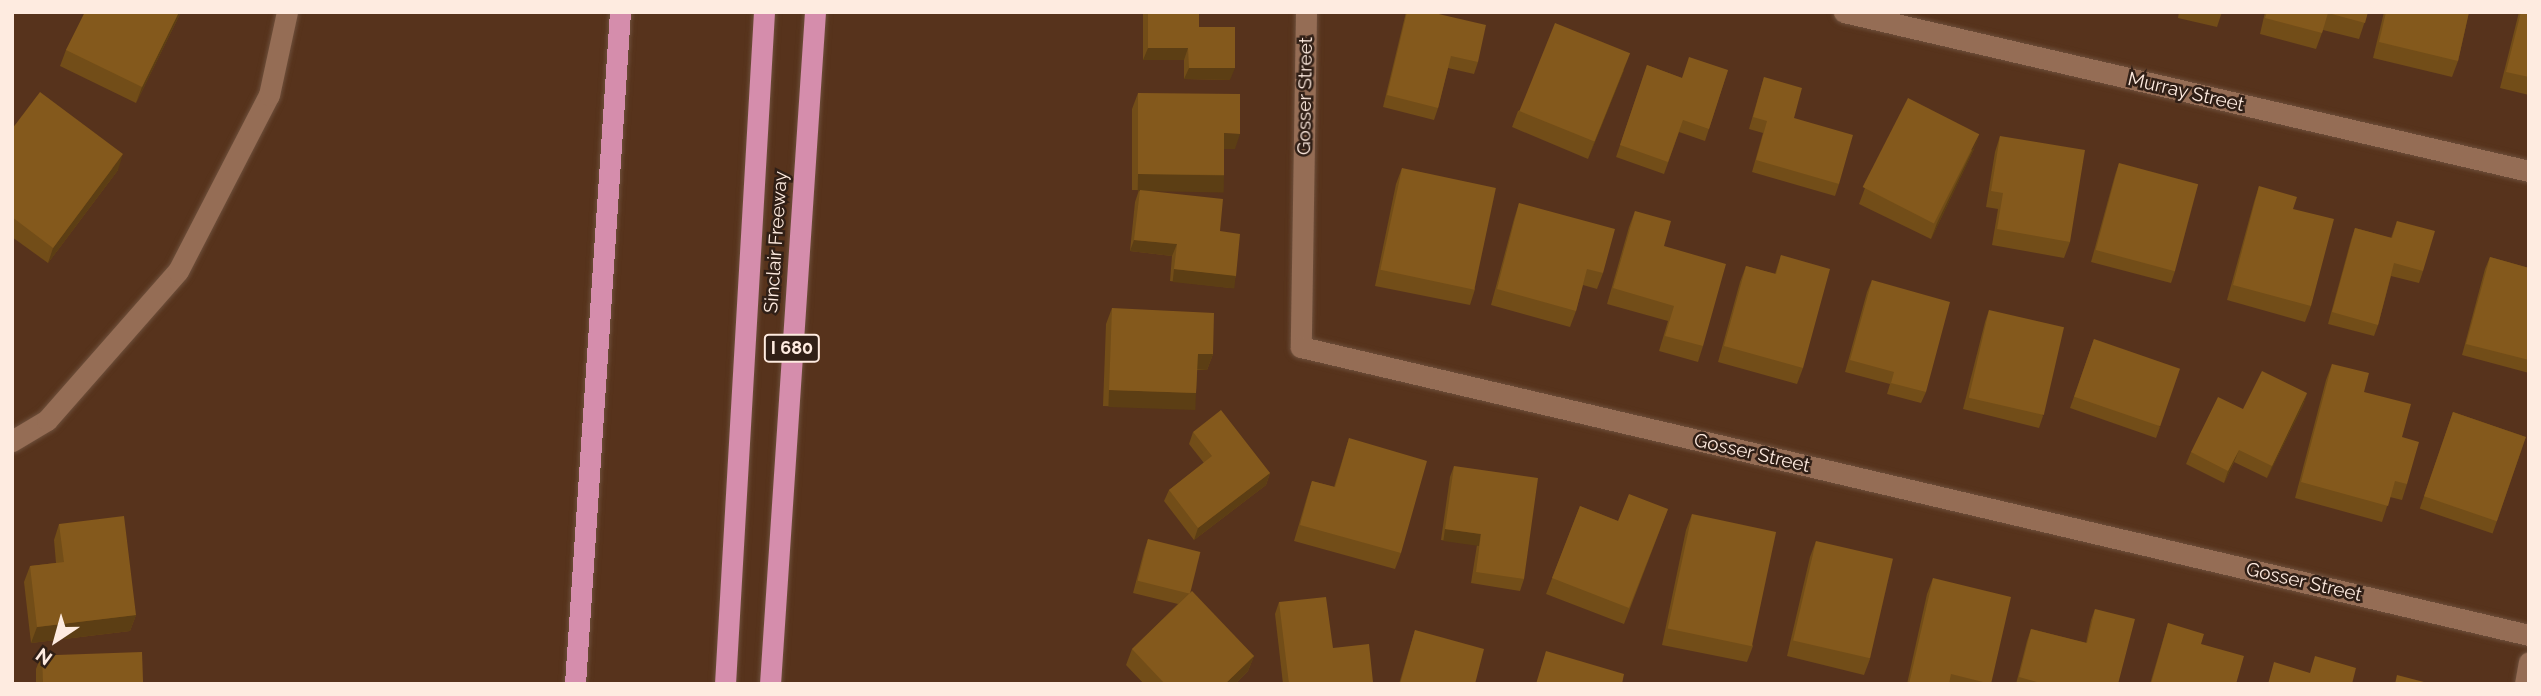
<!DOCTYPE html>
<html>
<head>
<meta charset="utf-8">
<style>
  body { margin:0 }
  #map { position:relative; width:2541px; height:696px; overflow:hidden; background:#57331c; font-family:Raleway,sans-serif }
  div>[style] { position:absolute }
  .roads { filter:drop-shadow(0 0 2px #6e503c) drop-shadow(0 0 2px #6e503c) }
  .minor>* { height:21px; margin:-10.5px; padding:0 10.5px; transform-origin:10.5px; border-radius:10.5px; background:#956d55 }
  .highway>* { height:21px; margin:-10.5px; padding:0 10.5px; transform-origin:10.5px; border-radius:10.5px; background:#d58dac }
  .wall>* { inset:0; background:#724d18; transform-origin:0 0 }
  .shaded-wall>* { inset:0; background:#5c3e14; transform-origin:0 0 }
  .building>* { inset:0; background:#84591c; transform-origin:0 0 }
  span { translate:-50% -50%; white-space:nowrap; text-align:center; line-height:1.15; -webkit-text-stroke:5px #301f16; paint-order:stroke }
  .shield-label span { padding:2px 5px; background:#301f16; border:2px solid; border-radius:5px; -webkit-text-stroke-width:0 }
  .shield-label { font-size:18px; color:#feebe0; font-weight:700 }
  .street-label { font-size:19px; color:#feebe0 }
  .frame { position:absolute; inset:0; border:14px solid #feebe0; pointer-events:none }
  .north { position:absolute; left:21px; top:605px; width:70px; height:70px; -webkit-text-stroke:5px #301f16; paint-order:stroke; rotate:216deg; font-size:19px; font-weight:700; line-height:28px; text-align:center; color:#feebe0 }
  .north::after { content:''; display:block; margin:auto; width:24px; height:32px; background:#feebe0; clip-path:polygon(50% 0,100% 100%,50% 72%,0 100%) }
</style>
</head>
<body>
<div id="map">
  <div class="roads">
    <div class="minor">
      <div style="left:1306px;top:12px;width:335px;rotate:90.9deg"></div>
      <div style="left:1301px;top:347px;width:1261px;rotate:13.2deg"></div>
      <div style="left:1844px;top:12px;width:703px;rotate:13.07deg"></div>
      <div style="left:12px;top:441px;width:41px;rotate:-31deg"></div>
      <div style="left:47px;top:420px;width:198px;rotate:-48.7deg"></div>
      <div style="left:178px;top:271px;width:198px;rotate:-62.7deg"></div>
      <div style="left:269px;top:95px;width:85px;rotate:-77.8deg"></div>
      <div style="left:2525px;top:684px;width:22px;rotate:-80deg"></div>
    </div>
    <div class="highway">
      <div style="left:575px;top:684px;width:674px;rotate:-86.17deg"></div>
      <div style="left:725px;top:684px;width:673px;rotate:-86.68deg"></div>
      <div style="left:770px;top:684px;width:674px;rotate:-86.17deg"></div>
    </div>
  </div>
  <div class="wall">
    <div style="clip-path:polygon(85px 12px,181px 12px,136px 103px,60px 66px,66px 50px)"></div>
    <div style="clip-path:polygon(1143px 12px,1199px 12px,1199px 27px,1230px 80px,1184px 79px,1184px 60px,1143px 60px)"></div>
    <div style="clip-path:polygon(1406px 12px,1430px 12px,1478px 62px,1474px 74px,1448px 68px,1438px 108px,1434px 120px,1383px 107px)"></div>
    <div style="clip-path:polygon(2179px 12px,2222px 12px,2217px 27px,2178px 18px)"></div>
    <div style="clip-path:polygon(2265px 12px,2368px 12px,2359px 39px,2323px 30px,2316px 49px,2260px 34px)"></div>
    <div style="clip-path:polygon(2384px 12px,2469px 12px,2458px 61px,2452px 77px,2373px 58px)"></div>
    <div style="clip-path:polygon(2519px 12px,2529px 12px,2529px 95px,2500px 88px)"></div>
    <div style="clip-path:polygon(1647px 65px,1682px 78px,1728px 70px,1705px 141px,1679px 132px,1664px 174px,1616px 157px)"></div>
    <div style="clip-path:polygon(1624px 70px,1588px 159px,1512px 127px,1518px 111px)"></div>
    <div style="clip-path:polygon(1764px 77px,1794px 118px,1839px 184px,1835px 196px,1752px 172px,1763px 133px,1749px 129px)"></div>
    <div style="clip-path:polygon(1138px 93px,1235px 149px,1224px 149px,1224px 175px,1218px 191px,1144px 190px,1220px 231px,1236px 276px,1231px 288px,1170px 281px,1172px 256px,1130px 251px,1135px 202px,1139px 190px,1132px 190px,1132px 109px)"></div>
    <div style="clip-path:polygon(12px 129px,118px 170px,48px 263px,12px 237px)"></div>
    <div style="clip-path:polygon(2000px 136px,2070px 242px,2064px 258px,1992px 245px,1998px 209px,1986px 207px,1995px 152px)"></div>
    <div style="clip-path:polygon(1974px 149px,1931px 239px,1859px 204px,1865px 188px)"></div>
    <div style="clip-path:polygon(2119px 163px,2175px 271px,2171px 283px,2091px 262px,2115px 175px)"></div>
    <div style="clip-path:polygon(1402px 168px,1475px 289px,1470px 305px,1375px 286px,1396px 184px)"></div>
    <div style="clip-path:polygon(2259px 186px,2293px 209px,2311px 306px,2305px 322px,2227px 300px,2254px 202px)"></div>
    <div style="clip-path:polygon(1519px 203px,1603px 273px,1597px 289px,1583px 285px,1576px 311px,1570px 327px,1491px 305px,1514px 219px)"></div>
    <div style="clip-path:polygon(1635px 211px,1664px 246px,1703px 346px,1698px 362px,1659px 351px,1668px 321px,1607px 304px,1629px 227px)"></div>
    <div style="clip-path:polygon(2397px 221px,2423px 271px,2419px 283px,2391px 276px,2378px 325px,2374px 336px,2328px 324px,2351px 240px,2355px 228px,2391px 238px)"></div>
    <div style="clip-path:polygon(1781px 255px,1803px 368px,1797px 384px,1718px 362px,1740px 282px,1746px 266px,1775px 274px)"></div>
    <div style="clip-path:polygon(2490px 257px,2529px 268px,2529px 373px,2462px 355px,2485px 269px)"></div>
    <div style="clip-path:polygon(1872px 280px,1926px 392px,1921px 403px,1887px 394px,1890px 384px,1845px 372px,1867px 292px)"></div>
    <div style="clip-path:polygon(1112px 308px,1213px 354px,1207px 370px,1197px 370px,1196px 393px,1190px 409px,1103px 406px,1106px 324px)"></div>
    <div style="clip-path:polygon(1989px 310px,2043px 416px,2039px 428px,1963px 409px,1985px 322px)"></div>
    <div style="clip-path:polygon(2094px 339px,2160px 427px,2156px 438px,2070px 408px)"></div>
    <div style="clip-path:polygon(2332px 364px,2364px 392px,2402px 437px,2407px 484px,2402px 500px,2390px 497px,2382px 522px,2295px 498px,2326px 380px)"></div>
    <div style="clip-path:polygon(2307px 393px,2303px 405px,2267px 478px,2234px 462px,2224px 483px,2186px 464px,2191px 452px,2243px 409px)"></div>
    <div style="left:2453px;top:412px;width:77px;height:102px;rotate:19deg"></div>
    <div style="clip-path:polygon(1193px 432px,1270px 473px,1266px 485px,1194px 540px,1164px 501px,1169px 490px,1204px 463px,1189px 444px)"></div>
    <div style="clip-path:polygon(1349px 438px,1401px 553px,1395px 569px,1294px 541px,1307px 497px,1312px 481px,1334px 487px)"></div>
    <div style="clip-path:polygon(1454px 466px,1524px 579px,1520px 591px,1471px 583px,1477px 545px,1441px 540px,1450px 477px)"></div>
    <div style="clip-path:polygon(1580px 506px,1618px 521px,1668px 509px,1624px 624px,1546px 594px)"></div>
    <div style="clip-path:polygon(1692px 514px,1753px 646px,1747px 662px,1662px 645px,1686px 530px)"></div>
    <div style="clip-path:polygon(59px 524px,136px 615px,130px 631px,31px 643px,24px 582px,30px 566px,56px 563px,54px 540px)"></div>
    <div style="clip-path:polygon(1148px 539px,1189px 593px,1254px 656px,1248px 671px,1235px 684px,1144px 684px,1126px 665px,1132px 649px,1178px 604px,1133px 593px,1144px 551px)"></div>
    <div style="clip-path:polygon(1816px 541px,1870px 659px,1864px 675px,1787px 656px,1810px 557px)"></div>
    <div style="clip-path:polygon(1933px 578px,1991px 684px,1907px 684px,1927px 594px)"></div>
    <div style="clip-path:polygon(1279px 602px,1373px 682px,1372px 684px,1283px 684px,1275px 614px)"></div>
    <div style="clip-path:polygon(2095px 609px,2118px 684px,2016px 684px,2027px 641px,2031px 629px,2086px 643px,2091px 620px)"></div>
    <div style="clip-path:polygon(2168px 623px,2201px 644px,2236px 684px,2150px 684px)"></div>
    <div style="clip-path:polygon(1415px 630px,1475px 684px,1399px 684px)"></div>
    <div style="clip-path:polygon(42px 654px,143px 684px,36px 684px,36px 669px)"></div>
  </div>
  <div class="shaded-wall">
    <div style="clip-path:polygon(179px 12px,181px 12px,136px 103px,142px 87px)"></div>
    <div style="clip-path:polygon(1148px 48px,1188px 48px,1184px 60px,1143px 60px)"></div>
    <div style="clip-path:polygon(1630px 54px,1624px 70px,1588px 159px,1594px 143px)"></div>
    <div style="clip-path:polygon(1189px 68px,1235px 68px,1230px 80px,1184px 79px)"></div>
    <div style="clip-path:polygon(1224px 133px,1240px 134px,1235px 149px,1218px 149px)"></div>
    <div style="clip-path:polygon(1980px 134px,1974px 149px,1931px 239px,1937px 223px)"></div>
    <div style="clip-path:polygon(123px 154px,118px 170px,48px 263px,53px 248px)"></div>
    <div style="left:1138px;top:174px;width:86px;height:17px;rotate:1deg"></div>
    <div style="clip-path:polygon(1134px 240px,1177px 244px,1172px 256px,1130px 251px)"></div>
    <div style="left:1174px;top:269px;width:62px;height:13px;rotate:6deg"></div>
    <div style="clip-path:polygon(1198px 354px,1213px 354px,1207px 370px,1192px 369px)"></div>
    <div style="left:1109px;top:390px;width:87px;height:17px;rotate:2deg"></div>
    <div style="clip-path:polygon(2307px 393px,2303px 405px,2267px 478px,2272px 466px)"></div>
    <div style="clip-path:polygon(2239px 450px,2234px 462px,2224px 483px,2228px 471px)"></div>
    <div style="clip-path:polygon(1270px 473px,1266px 485px,1194px 540px,1198px 528px)"></div>
    <div style="left:1445px;top:529px;width:36px;height:12px;rotate:8deg"></div>
    <div style="clip-path:polygon(136px 615px,130px 631px,31px 643px,37px 627px)"></div>
    <div style="clip-path:polygon(1254px 656px,1248px 671px,1235px 684px,1225px 684px)"></div>
  </div>
  <div class="building">
    <div style="clip-path:polygon(85px 12px,179px 12px,142px 87px,66px 50px)"></div>
    <div style="clip-path:polygon(1148px 12px,1199px 12px,1199px 27px,1235px 27px,1235px 68px,1189px 68px,1188px 48px,1148px 48px)"></div>
    <div style="clip-path:polygon(1407px 12px,1430px 12px,1486px 25px,1478px 62px,1451px 56px,1438px 108px,1387px 95px)"></div>
    <div style="clip-path:polygon(2267px 12px,2368px 12px,2365px 23px,2328px 13px,2322px 33px,2265px 18px)"></div>
    <div style="clip-path:polygon(2386px 12px,2469px 12px,2458px 61px,2379px 42px)"></div>
    <div style="clip-path:polygon(2521px 12px,2529px 12px,2529px 77px,2506px 72px)"></div>
    <div style="left:1555px;top:23px;width:81px;height:95px;rotate:22deg"></div>
    <div style="clip-path:polygon(1689px 57px,1728px 70px,1709px 129px,1683px 120px,1668px 162px,1620px 145px,1647px 65px,1682px 78px)"></div>
    <div style="clip-path:polygon(1764px 77px,1802px 88px,1794px 118px,1853px 135px,1839px 184px,1756px 160px,1767px 121px,1753px 117px)"></div>
    <div style="clip-path:polygon(40px 92px,123px 154px,53px 248px,12px 217px,12px 129px)"></div>
    <div style="clip-path:polygon(1138px 93px,1240px 94px,1240px 134px,1224px 133px,1224px 175px,1138px 174px)"></div>
    <div style="left:1908px;top:98px;width:80px;height:100px;rotate:27deg"></div>
    <div style="clip-path:polygon(2000px 136px,2085px 150px,2070px 242px,1997px 229px,2003px 193px,1991px 191px)"></div>
    <div style="left:2119px;top:163px;width:82px;height:90px;rotate:15deg"></div>
    <div style="left:1402px;top:168px;width:96px;height:104px;rotate:12deg"></div>
    <div style="clip-path:polygon(2259px 186px,2297px 197px,2293px 209px,2334px 219px,2311px 306px,2233px 285px)"></div>
    <div style="clip-path:polygon(1140px 190px,1223px 199px,1220px 231px,1240px 234px,1236px 276px,1174px 269px,1177px 244px,1134px 240px)"></div>
    <div style="clip-path:polygon(1519px 203px,1615px 229px,1603px 273px,1587px 269px,1576px 311px,1497px 289px)"></div>
    <div style="clip-path:polygon(1635px 211px,1671px 221px,1664px 246px,1726px 264px,1703px 346px,1665px 336px,1674px 306px,1613px 288px)"></div>
    <div style="clip-path:polygon(2397px 221px,2435px 231px,2423px 271px,2394px 263px,2378px 325px,2332px 312px,2355px 228px,2392px 238px)"></div>
    <div style="clip-path:polygon(1781px 255px,1830px 269px,1803px 368px,1724px 346px,1746px 266px,1776px 274px)"></div>
    <div style="clip-path:polygon(2490px 257px,2529px 268px,2529px 360px,2466px 344px)"></div>
    <div style="clip-path:polygon(1872px 280px,1950px 302px,1926px 392px,1891px 383px,1894px 372px,1850px 360px)"></div>
    <div style="clip-path:polygon(1112px 308px,1214px 313px,1213px 354px,1198px 354px,1196px 393px,1109px 390px)"></div>
    <div style="left:1989px;top:310px;width:77px;height:90px;rotate:13deg"></div>
    <div style="left:2094px;top:339px;width:91px;height:61px;rotate:19deg"></div>
    <div style="clip-path:polygon(2332px 364px,2369px 373px,2364px 392px,2411px 404px,2402px 437px,2419px 442px,2407px 484px,2395px 481px,2388px 506px,2301px 482px)"></div>
    <div style="clip-path:polygon(2262px 371px,2307px 393px,2272px 466px,2239px 450px,2228px 471px,2191px 452px,2218px 397px,2243px 409px)"></div>
    <div style="clip-path:polygon(1221px 410px,1270px 473px,1198px 528px,1169px 490px,1212px 456px,1193px 432px)"></div>
    <div style="left:2453px;top:412px;width:77px;height:89px;rotate:19deg"></div>
    <div style="clip-path:polygon(1349px 438px,1427px 461px,1401px 553px,1300px 525px,1312px 481px,1335px 487px)"></div>
    <div style="clip-path:polygon(1454px 466px,1538px 478px,1524px 579px,1476px 572px,1481px 534px,1445px 529px)"></div>
    <div style="clip-path:polygon(1629px 494px,1668px 509px,1629px 608px,1552px 578px,1580px 506px,1618px 521px)"></div>
    <div style="left:1692px;top:514px;width:86px;height:117px;rotate:12deg"></div>
    <div style="clip-path:polygon(124px 516px,136px 615px,37px 627px,30px 566px,64px 562px,59px 524px)"></div>
    <div style="left:1148px;top:539px;width:54px;height:43px;rotate:14deg"></div>
    <div style="left:1816px;top:541px;width:79px;height:102px;rotate:13deg"></div>
    <div style="clip-path:polygon(1933px 578px,2011px 597px,1991px 684px,1951px 674px,1949px 684px,1909px 684px)"></div>
    <div style="clip-path:polygon(1192px 591px,1254px 656px,1225px 684px,1165px 684px,1132px 649px)"></div>
    <div style="clip-path:polygon(1326px 597px,1333px 648px,1369px 644px,1373px 682px,1355px 684px,1289px 684px,1279px 602px)"></div>
    <div style="clip-path:polygon(2095px 609px,2135px 619px,2118px 684px,2044px 684px,2019px 677px,2031px 629px,2087px 643px)"></div>
    <div style="clip-path:polygon(2168px 623px,2204px 634px,2201px 644px,2244px 656px,2236px 684px,2151px 684px)"></div>
    <div style="clip-path:polygon(1415px 630px,1484px 649px,1475px 684px,1400px 684px)"></div>
    <div style="clip-path:polygon(1546px 651px,1624px 674px,1622px 684px,1536px 684px)"></div>
    <div style="left:142px;top:652px;width:32px;height:100px;rotate:88deg"></div>
    <div style="clip-path:polygon(2315px 656px,2356px 668px,2352px 684px,2268px 684px,2274px 662px,2310px 673px)"></div>
    <div style="clip-path:polygon(2397px 675px,2432px 684px,2395px 684px)"></div>
  </div>
  <div class="shield-label">
    <span style="left:792px;top:348px">I 680</span>
  </div>
  <div class="street-label">
    <span style="left:2186px;top:92px;rotate:13deg">Murray Street</span>
    <span style="left:1305px;top:96px;rotate:-89deg">Gosser Street</span>
    <span style="left:776px;top:242px;rotate:-86deg">Sinclair Freeway</span>
    <span style="left:1752px;top:453px;rotate:13deg">Gosser Street</span>
    <span style="left:2304px;top:582px;rotate:13deg">Gosser Street</span>
  </div>
  <div class="frame"></div>
  <div class="north">N</div>
</div>
</body>
</html>
